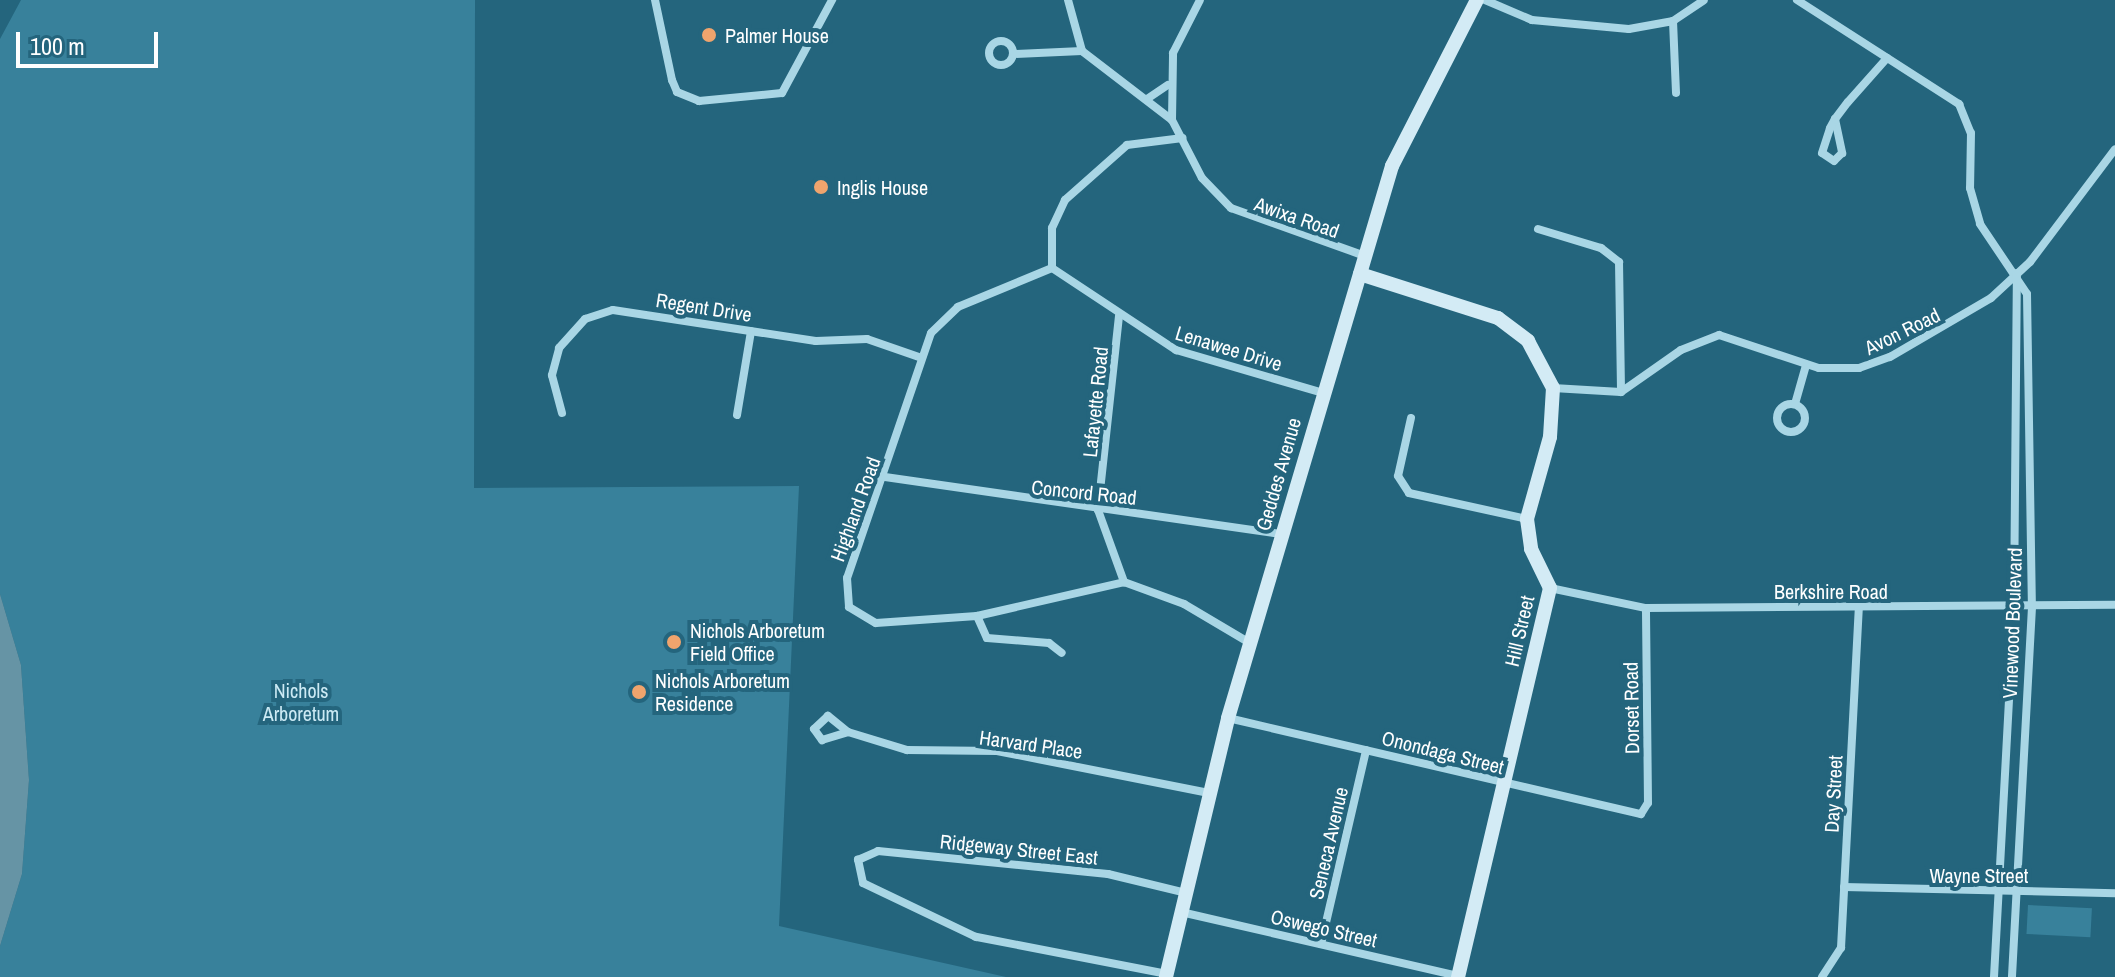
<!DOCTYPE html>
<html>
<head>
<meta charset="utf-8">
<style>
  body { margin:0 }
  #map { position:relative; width:2115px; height:977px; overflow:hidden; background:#24657d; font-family:"Archivo Narrow",sans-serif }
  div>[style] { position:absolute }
  .green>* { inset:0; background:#38819b; transform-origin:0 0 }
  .water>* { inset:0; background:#6694a5 }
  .street>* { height:8px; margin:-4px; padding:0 4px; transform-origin:4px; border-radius:4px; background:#a9d6e5 }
  .street>.ring { margin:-4px; padding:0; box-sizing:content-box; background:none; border:8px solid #a9d6e5; border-radius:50% }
  .secondary>* { height:14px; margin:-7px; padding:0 7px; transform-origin:7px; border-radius:7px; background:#d3ebf5 }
  .dots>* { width:22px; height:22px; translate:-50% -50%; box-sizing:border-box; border:4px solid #24657d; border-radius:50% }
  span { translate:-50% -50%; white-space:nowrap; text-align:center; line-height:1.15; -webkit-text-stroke:8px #24657d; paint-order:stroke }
  .poi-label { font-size:20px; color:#fff }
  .left { translate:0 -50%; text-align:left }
  .street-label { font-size:20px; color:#fff }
  .park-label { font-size:20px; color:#cceaf4 }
  .scale { position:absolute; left:16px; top:32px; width:142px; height:36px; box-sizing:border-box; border:4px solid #fff; border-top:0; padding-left:10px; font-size:24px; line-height:28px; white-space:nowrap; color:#fff; -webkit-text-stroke:6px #24657d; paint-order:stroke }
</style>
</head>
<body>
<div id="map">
  <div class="green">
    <div style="clip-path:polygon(21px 0,475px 0,474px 488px,799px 486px,779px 926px,1006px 977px,0 977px,0 946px,22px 874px,29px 780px,21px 665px,0 594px,0 39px)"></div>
    <div style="left:2028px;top:905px;width:64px;height:29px;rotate:3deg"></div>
  </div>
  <div class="water">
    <div style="clip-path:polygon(0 594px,21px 665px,29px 780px,22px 874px,0 946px)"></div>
  </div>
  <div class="street">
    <div style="left:655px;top:0;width:82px;rotate:78deg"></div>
    <div style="left:672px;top:80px;width:13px;rotate:67deg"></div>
    <div style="left:677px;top:92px;width:24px;rotate:22deg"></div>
    <div style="left:699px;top:101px;width:83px;rotate:-5.5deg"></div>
    <div style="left:782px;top:93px;width:106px;rotate:-61.7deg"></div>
    <div style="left:1068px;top:0;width:53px;rotate:74.6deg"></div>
    <div style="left:1082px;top:51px;width:113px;rotate:37.5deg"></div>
    <div style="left:1172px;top:120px;width:65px;rotate:62.7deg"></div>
    <div style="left:1202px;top:178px;width:42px;rotate:46deg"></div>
    <div style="left:1231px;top:208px;width:142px;rotate:19.7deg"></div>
    <div style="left:1485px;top:0;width:51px;rotate:23.1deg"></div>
    <div style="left:1532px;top:20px;width:97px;rotate:5.3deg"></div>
    <div style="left:1629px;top:29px;width:45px;rotate:-10.3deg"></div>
    <div style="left:1673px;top:21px;width:37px;rotate:-34deg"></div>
    <div style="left:1797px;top:0;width:193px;rotate:32.7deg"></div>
    <div style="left:1959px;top:104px;width:31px;rotate:68deg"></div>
    <div style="left:1971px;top:133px;width:55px;rotate:91deg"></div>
    <div style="left:1970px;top:188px;width:37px;rotate:74deg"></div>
    <div style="left:1980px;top:224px;width:84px;rotate:56.1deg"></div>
    <div style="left:2027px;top:294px;width:313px;rotate:89.1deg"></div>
    <div style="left:2032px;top:607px;width:371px;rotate:93.1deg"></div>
    <div style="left:1673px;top:21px;width:72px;rotate:87.6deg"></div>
    <div class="ring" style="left:989px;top:41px;width:16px;height:16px"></div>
    <div style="left:1014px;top:54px;width:68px;rotate:-2.5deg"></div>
    <div style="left:1147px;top:99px;width:25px;rotate:-34deg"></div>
    <div style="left:1835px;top:119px;width:35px;rotate:78deg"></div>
    <div style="left:1842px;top:153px;width:11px;rotate:135deg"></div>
    <div style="left:1834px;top:161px;width:14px;rotate:-146deg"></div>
    <div style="left:1822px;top:153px;width:26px;rotate:-72deg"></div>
    <div style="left:1830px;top:128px;width:10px;rotate:-61deg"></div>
    <div style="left:1835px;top:119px;width:21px;rotate:-53deg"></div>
    <div style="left:1848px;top:102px;width:59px;rotate:-48.4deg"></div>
    <div style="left:1172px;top:120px;width:67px;rotate:-89.1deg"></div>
    <div style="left:1173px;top:53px;width:59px;rotate:-63deg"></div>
    <div style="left:1538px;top:229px;width:66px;rotate:16.8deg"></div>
    <div style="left:1601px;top:248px;width:23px;rotate:38deg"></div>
    <div style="left:1619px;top:262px;width:130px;rotate:89.1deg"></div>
    <div style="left:1052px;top:268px;width:102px;rotate:157.5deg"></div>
    <div style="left:958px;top:307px;width:37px;rotate:136deg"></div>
    <div style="left:931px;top:333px;width:259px;rotate:108.9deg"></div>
    <div style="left:847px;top:578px;width:29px;rotate:86deg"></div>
    <div style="left:849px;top:607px;width:31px;rotate:31deg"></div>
    <div style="left:876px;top:623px;width:101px;rotate:-4deg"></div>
    <div style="left:977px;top:616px;width:151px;rotate:-13deg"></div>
    <div style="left:1124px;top:582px;width:64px;rotate:20.1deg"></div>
    <div style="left:1184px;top:604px;width:77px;rotate:30.6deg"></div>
    <div style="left:1052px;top:268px;width:149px;rotate:33.5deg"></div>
    <div style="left:1176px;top:350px;width:153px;rotate:16.3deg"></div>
    <div style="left:1052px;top:268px;width:40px;rotate:-90deg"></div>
    <div style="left:1052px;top:228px;width:31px;rotate:-65deg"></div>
    <div style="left:1065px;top:200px;width:83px;rotate:-41.6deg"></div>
    <div style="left:1127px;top:145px;width:56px;rotate:-7.1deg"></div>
    <div style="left:1119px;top:316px;width:195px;rotate:96.2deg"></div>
    <div style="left:1098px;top:510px;width:77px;rotate:70.1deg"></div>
    <div style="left:1553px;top:388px;width:68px;rotate:3.4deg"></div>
    <div style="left:1621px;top:392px;width:73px;rotate:-35deg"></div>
    <div style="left:1681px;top:350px;width:41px;rotate:-21.5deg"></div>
    <div style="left:1719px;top:335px;width:105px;rotate:18.3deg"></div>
    <div style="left:1819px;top:368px;width:40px"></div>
    <div style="left:1859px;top:368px;width:33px;rotate:-20deg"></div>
    <div style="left:1890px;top:357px;width:117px;rotate:-30.3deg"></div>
    <div style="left:1991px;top:298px;width:53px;rotate:-42.7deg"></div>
    <div style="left:2030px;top:262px;width:141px;rotate:-53deg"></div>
    <div class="ring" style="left:1777px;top:404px;width:20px;height:20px"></div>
    <div style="left:1795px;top:404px;width:41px;rotate:-74.2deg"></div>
    <div style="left:562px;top:413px;width:39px;rotate:-105deg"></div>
    <div style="left:552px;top:375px;width:28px;rotate:-75deg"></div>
    <div style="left:559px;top:348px;width:39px;rotate:-48deg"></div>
    <div style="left:585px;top:319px;width:29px;rotate:-18deg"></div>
    <div style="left:613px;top:310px;width:205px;rotate:8.7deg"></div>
    <div style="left:816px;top:341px;width:51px;rotate:-2.2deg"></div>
    <div style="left:867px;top:339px;width:58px;rotate:19.1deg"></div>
    <div style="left:737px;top:415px;width:85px;rotate:-80.5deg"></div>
    <div style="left:1411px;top:418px;width:59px;rotate:102.6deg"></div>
    <div style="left:1398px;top:476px;width:20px;rotate:57deg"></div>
    <div style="left:1409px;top:493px;width:121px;rotate:12.4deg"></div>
    <div style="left:885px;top:477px;width:400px;rotate:8.2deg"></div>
    <div style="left:1550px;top:588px;width:98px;rotate:11.8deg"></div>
    <div style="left:1646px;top:608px;width:469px;rotate:-0.4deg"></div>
    <div style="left:977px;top:616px;width:24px;rotate:66deg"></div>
    <div style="left:987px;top:638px;width:62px;rotate:4.6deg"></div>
    <div style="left:1049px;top:643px;width:16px;rotate:38deg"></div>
    <div style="left:1228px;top:718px;width:424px;rotate:13.1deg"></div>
    <div style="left:1641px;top:814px;width:13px;rotate:-58deg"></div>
    <div style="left:1648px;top:803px;width:195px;rotate:-90.6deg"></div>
    <div style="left:848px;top:732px;width:26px;rotate:-141deg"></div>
    <div style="left:828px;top:716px;width:19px;rotate:137deg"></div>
    <div style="left:814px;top:729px;width:14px;rotate:54deg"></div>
    <div style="left:822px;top:740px;width:27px;rotate:-17deg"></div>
    <div style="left:848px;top:732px;width:62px;rotate:17deg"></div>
    <div style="left:907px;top:750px;width:90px;rotate:0.6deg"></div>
    <div style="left:997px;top:751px;width:216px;rotate:11.2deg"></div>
    <div style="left:1844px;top:887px;width:271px;rotate:1.3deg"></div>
    <div style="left:1181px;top:912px;width:284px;rotate:13deg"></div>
    <div style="left:1321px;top:944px;width:199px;rotate:-76.9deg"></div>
    <div style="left:1167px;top:974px;width:195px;rotate:-169deg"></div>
    <div style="left:976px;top:937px;width:125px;rotate:-154.5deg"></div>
    <div style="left:863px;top:883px;width:24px;rotate:-102deg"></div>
    <div style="left:858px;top:860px;width:22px;rotate:-24deg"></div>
    <div style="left:878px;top:851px;width:231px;rotate:5.7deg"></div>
    <div style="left:1108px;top:874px;width:80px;rotate:13.7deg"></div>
    <div style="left:1822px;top:977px;width:35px;rotate:-57deg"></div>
    <div style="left:1841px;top:948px;width:341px;rotate:-87deg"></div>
    <div style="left:1994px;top:977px;width:372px;rotate:-86.9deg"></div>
    <div style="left:2014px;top:606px;width:333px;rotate:-89.5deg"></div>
  </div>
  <div class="secondary">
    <div style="left:1360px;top:274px;width:145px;rotate:17.7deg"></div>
    <div style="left:1498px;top:318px;width:38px;rotate:37deg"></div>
    <div style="left:1528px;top:341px;width:53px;rotate:62deg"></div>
    <div style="left:1553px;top:388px;width:49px;rotate:93.5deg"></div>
    <div style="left:1550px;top:437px;width:85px;rotate:105.7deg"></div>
    <div style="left:1527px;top:519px;width:30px;rotate:82deg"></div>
    <div style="left:1531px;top:549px;width:43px;rotate:64deg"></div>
    <div style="left:1550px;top:588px;width:400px;rotate:103.3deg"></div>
    <div style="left:1166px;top:977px;width:266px;rotate:-76.5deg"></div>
    <div style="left:1228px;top:718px;width:576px;rotate:-73.45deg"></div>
    <div style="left:1392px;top:166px;width:186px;rotate:-62.9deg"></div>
  </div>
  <div class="dots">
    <div style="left:709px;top:35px;background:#efa46d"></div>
    <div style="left:821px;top:187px;background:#efa46d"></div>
    <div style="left:674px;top:642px;background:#efa46d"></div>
    <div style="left:639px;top:692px;background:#efa46d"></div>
  </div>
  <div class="poi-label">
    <span class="left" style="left:725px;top:35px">Palmer House</span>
    <span class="left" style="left:837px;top:187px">Inglis House</span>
    <span class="left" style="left:690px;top:642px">Nichols Arboretum<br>Field Office</span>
    <span class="left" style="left:655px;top:692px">Nichols Arboretum<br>Residence</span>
  </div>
  <div class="street-label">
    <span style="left:1297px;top:217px;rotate:19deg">Awixa Road</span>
    <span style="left:704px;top:307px;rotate:9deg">Regent Drive</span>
    <span style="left:1902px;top:331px;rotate:-26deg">Avon Road</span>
    <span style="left:1229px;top:348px;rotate:17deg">Lenawee Drive</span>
    <span style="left:1095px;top:402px;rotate:-84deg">Lafayette Road</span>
    <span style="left:1278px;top:474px;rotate:-74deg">Geddes Avenue</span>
    <span style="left:1084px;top:492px;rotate:6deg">Concord Road</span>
    <span style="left:855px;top:509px;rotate:-70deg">Highland Road</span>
    <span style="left:1831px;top:591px">Berkshire Road</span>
    <span style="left:2012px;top:623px;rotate:-88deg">Vinewood Boulevard</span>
    <span style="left:1519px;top:631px;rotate:-77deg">Hill Street</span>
    <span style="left:1631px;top:708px;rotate:-91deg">Dorset Road</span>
    <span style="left:1031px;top:744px;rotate:8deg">Harvard Place</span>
    <span style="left:1443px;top:752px;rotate:14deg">Onondaga Street</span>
    <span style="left:1833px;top:794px;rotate:-87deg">Day Street</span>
    <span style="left:1328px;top:843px;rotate:-77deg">Seneca Avenue</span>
    <span style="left:1019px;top:849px;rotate:6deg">Ridgeway Street East</span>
    <span style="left:1979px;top:875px">Wayne Street</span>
    <span style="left:1324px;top:928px;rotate:13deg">Oswego Street</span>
  </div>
  <div class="park-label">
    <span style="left:301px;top:702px">Nichols<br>Arboretum</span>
  </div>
  <div class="scale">100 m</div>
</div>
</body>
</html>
